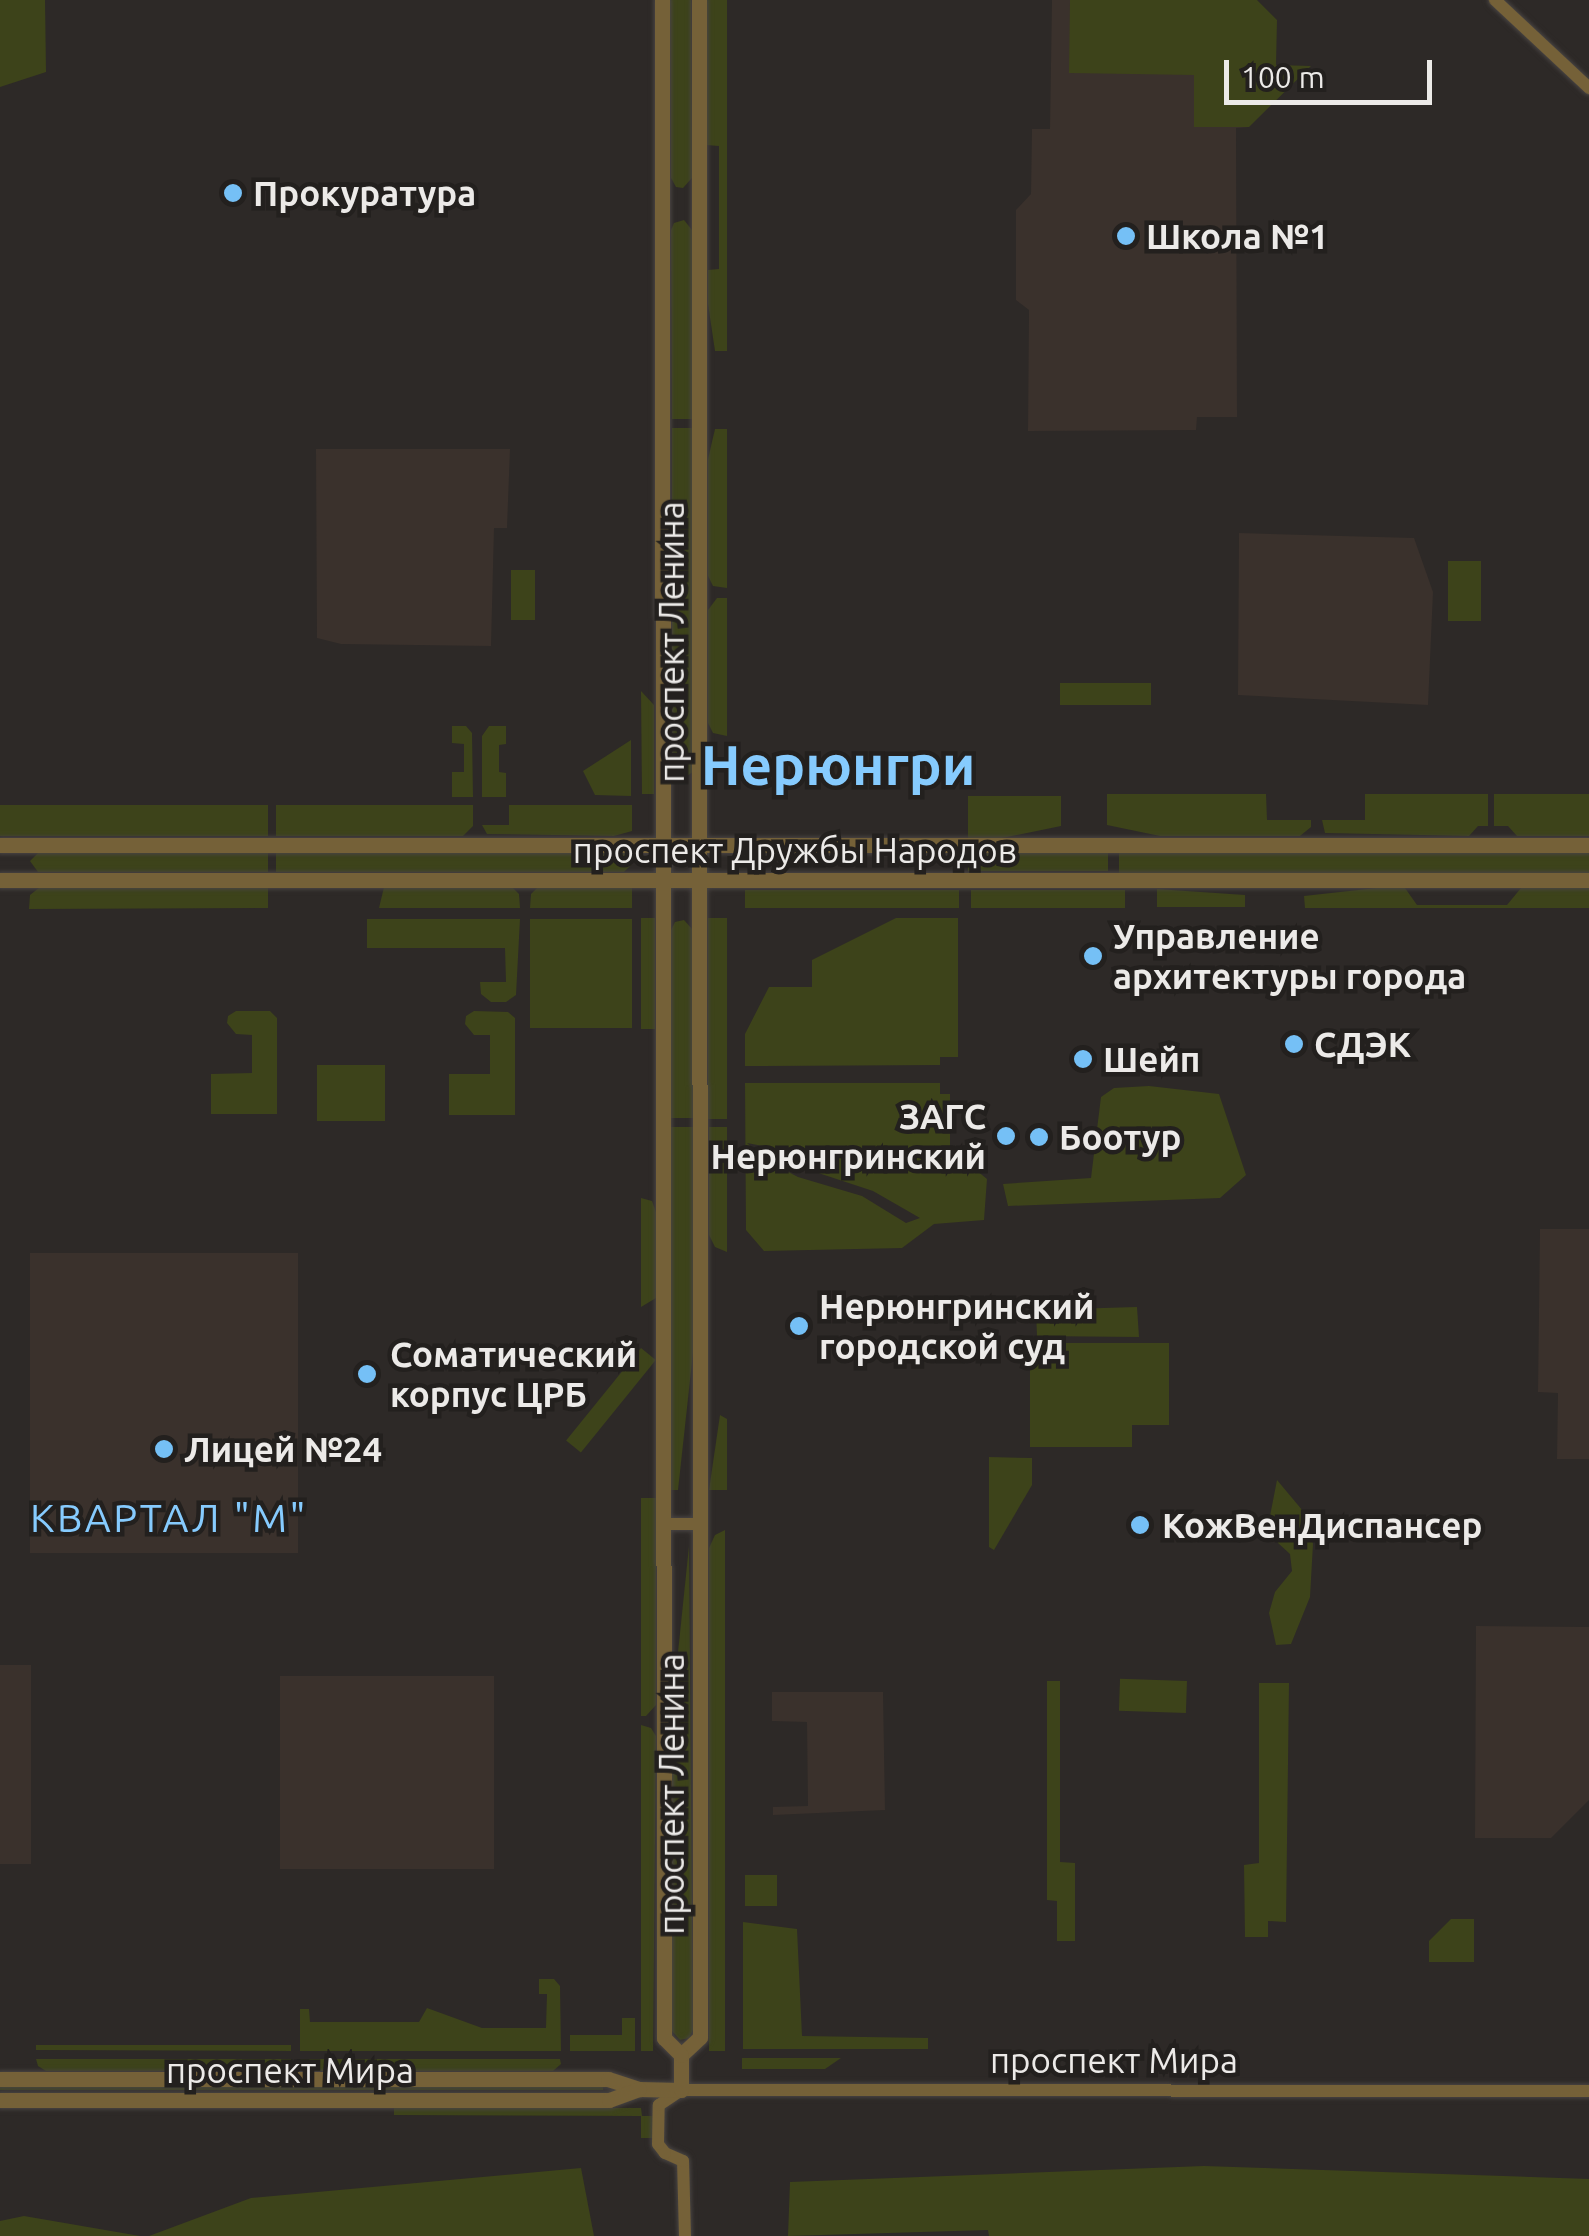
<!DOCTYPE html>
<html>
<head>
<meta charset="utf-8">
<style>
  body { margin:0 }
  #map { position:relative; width:1589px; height:2236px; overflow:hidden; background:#2d2927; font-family:Ubuntu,sans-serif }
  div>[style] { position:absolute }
  .built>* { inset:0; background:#3a312c; transform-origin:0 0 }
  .green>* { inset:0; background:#3d431a; transform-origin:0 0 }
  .roads { filter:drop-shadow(0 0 2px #484442) drop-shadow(0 0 2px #484442) }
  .minor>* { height:12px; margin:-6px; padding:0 6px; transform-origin:6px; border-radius:6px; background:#756138 }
  .tertiary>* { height:15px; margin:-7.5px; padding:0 7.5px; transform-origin:7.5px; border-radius:7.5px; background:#756138 }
  .dots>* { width:28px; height:28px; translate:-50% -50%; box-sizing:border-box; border:5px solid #23201e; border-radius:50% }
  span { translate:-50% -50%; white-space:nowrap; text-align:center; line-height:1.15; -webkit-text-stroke:9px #23201e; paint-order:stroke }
  .poi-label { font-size:35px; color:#eceae8; font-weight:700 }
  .left { translate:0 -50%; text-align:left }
  .right { translate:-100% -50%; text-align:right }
  .street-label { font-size:35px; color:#eceae8 }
  .quarter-label { font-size:40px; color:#86cbfe; letter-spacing:2.5px }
  .town-label { font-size:55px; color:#86cbfe; font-weight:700 }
  .scale { position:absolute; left:1224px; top:60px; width:208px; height:45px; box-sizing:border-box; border:5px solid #eceae8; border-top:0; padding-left:12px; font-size:30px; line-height:35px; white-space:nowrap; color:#eceae8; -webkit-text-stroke:8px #23201e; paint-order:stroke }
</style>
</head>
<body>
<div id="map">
  <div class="built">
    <div style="clip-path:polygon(1052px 0,1219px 0,1249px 127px,1236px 128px,1237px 417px,1197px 417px,1196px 430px,1028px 431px,1029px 310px,1016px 300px,1016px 210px,1031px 194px,1032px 129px,1050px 129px)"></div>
    <div style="clip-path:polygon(316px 449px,510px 449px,507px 528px,494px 528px,491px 646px,341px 644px,317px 638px)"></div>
    <div style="clip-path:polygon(1239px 533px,1414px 538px,1433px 592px,1428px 705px,1238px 695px)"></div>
    <div style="clip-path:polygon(1540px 1229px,1589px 1229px,1589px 1459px,1557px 1459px,1558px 1393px,1538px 1392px)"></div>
    <div style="left:30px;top:1253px;width:268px;height:300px"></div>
    <div style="clip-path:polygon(1476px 1626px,1589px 1627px,1589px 1800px,1551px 1838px,1475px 1838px)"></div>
    <div style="left:0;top:1665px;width:31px;height:199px"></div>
    <div style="left:280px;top:1676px;width:214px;height:193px"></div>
    <div style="clip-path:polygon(772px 1692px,883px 1692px,885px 1810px,773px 1815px,773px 1807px,808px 1806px,807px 1722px,772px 1721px)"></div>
  </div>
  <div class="green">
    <div style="clip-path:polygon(0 0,45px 0,46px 72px,0 87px)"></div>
    <div style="clip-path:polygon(670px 0,691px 0,692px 178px,683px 188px,676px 187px,671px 178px)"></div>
    <div style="clip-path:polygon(706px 0,727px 0,727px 351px,715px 351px,708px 304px,708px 270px,719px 269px,719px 146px,706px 145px)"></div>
    <div style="clip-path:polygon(1070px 0,1257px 0,1277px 20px,1276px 65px,1311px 66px,1249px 127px,1194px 127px,1194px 75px,1069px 73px)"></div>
    <div style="clip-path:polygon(684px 220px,692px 230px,693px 419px,672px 419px,671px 230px,674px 223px)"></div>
    <div style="clip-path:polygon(672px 428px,692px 428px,693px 772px,682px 779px,672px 772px)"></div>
    <div style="clip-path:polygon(715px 429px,727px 429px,727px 588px,713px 586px,708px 576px,708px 459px)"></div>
    <div style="left:1448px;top:561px;width:33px;height:60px"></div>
    <div style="left:511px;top:570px;width:24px;height:50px"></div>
    <div style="clip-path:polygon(717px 598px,727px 598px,727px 736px,713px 733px,708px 723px,708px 610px)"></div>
    <div style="left:1151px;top:683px;width:22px;height:91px;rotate:90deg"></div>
    <div style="clip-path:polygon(641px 691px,654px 705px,654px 794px,642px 794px)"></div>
    <div style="clip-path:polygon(452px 726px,466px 726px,472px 733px,473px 797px,452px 797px,452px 772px,464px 772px,464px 744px,452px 743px)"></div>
    <div style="clip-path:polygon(489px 726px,506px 726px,506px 744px,499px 745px,499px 772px,506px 773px,506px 797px,482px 797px,482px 736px)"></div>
    <div style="clip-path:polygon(631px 740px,631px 796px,595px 795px,583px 771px)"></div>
    <div style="clip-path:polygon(1107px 794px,1266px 794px,1267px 820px,1311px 820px,1311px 827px,1300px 836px,1160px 836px,1107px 825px)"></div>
    <div style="clip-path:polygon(1365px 794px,1488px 794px,1488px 826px,1478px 826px,1469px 836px,1325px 833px,1322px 820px,1365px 820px)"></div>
    <div style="clip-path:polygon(1494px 794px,1589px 794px,1589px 836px,1517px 836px,1508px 826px,1494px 826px)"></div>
    <div style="clip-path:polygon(968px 796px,1061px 796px,1061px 826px,1002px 838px,968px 838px)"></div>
    <div style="left:0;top:805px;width:268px;height:31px"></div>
    <div style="clip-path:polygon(276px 805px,473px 805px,473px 826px,463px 836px,276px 836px)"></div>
    <div style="clip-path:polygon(509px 805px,632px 805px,632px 831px,614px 836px,487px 834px,482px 825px,509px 825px)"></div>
    <div style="clip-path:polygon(624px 852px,632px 864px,624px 872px,276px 872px,276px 853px)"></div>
    <div style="clip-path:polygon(38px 853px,268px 853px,268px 872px,38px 872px,30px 861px)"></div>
    <div style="left:968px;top:853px;width:140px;height:18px"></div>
    <div style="left:1119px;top:853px;width:470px;height:24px"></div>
    <div style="clip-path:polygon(40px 887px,268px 887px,268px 908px,29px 909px,30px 895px)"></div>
    <div style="clip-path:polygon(384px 887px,513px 888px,519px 894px,520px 908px,379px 908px)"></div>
    <div style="clip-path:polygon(632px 887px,632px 908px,530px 908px,531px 894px,537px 888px)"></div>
    <div style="clip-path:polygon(1376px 888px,1405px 888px,1417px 905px,1507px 905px,1521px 888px,1589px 888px,1589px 908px,1305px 908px,1304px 896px)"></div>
    <div style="clip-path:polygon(1157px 889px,1245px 895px,1245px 907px,1157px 907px)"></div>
    <div style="left:745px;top:890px;width:214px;height:18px"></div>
    <div style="left:971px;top:890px;width:154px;height:18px"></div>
    <div style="left:655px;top:918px;width:111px;height:14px;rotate:90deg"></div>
    <div style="left:727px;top:918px;width:201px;height:19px;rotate:90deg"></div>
    <div style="clip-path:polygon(896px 918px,958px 918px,958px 1057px,940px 1057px,940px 1065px,745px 1066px,745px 1034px,769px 987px,812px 987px,812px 960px)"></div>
    <div style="clip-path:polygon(367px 919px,520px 919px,516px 995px,506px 1002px,491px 1002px,481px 994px,480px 982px,506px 982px,505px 948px,367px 948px)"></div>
    <div style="left:530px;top:919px;width:102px;height:109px"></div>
    <div style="clip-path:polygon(684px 920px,693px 930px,693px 1118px,671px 1118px,671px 930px,675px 922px)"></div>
    <div style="clip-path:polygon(236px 1011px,270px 1011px,277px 1018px,277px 1114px,211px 1114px,211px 1074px,252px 1073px,252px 1035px,236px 1034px,227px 1023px,228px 1016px)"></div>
    <div style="clip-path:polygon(474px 1011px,508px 1012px,515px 1018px,515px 1115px,449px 1115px,449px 1074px,490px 1074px,490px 1035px,474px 1035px,465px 1024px,466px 1016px)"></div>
    <div style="left:385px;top:1065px;width:56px;height:68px;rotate:90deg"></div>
    <div style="clip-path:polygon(evenodd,745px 1083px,940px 1083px,940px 1094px,950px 1094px,950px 1149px,987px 1179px,984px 1220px,934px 1224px,902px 1248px,764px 1251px,746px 1230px,745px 1083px,747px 1143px,768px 1147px,785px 1162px,873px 1191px,920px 1218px,906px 1223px,862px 1196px,798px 1177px,769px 1162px,747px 1143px)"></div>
    <div style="clip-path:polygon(1149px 1086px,1219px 1094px,1246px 1175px,1220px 1198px,1008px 1206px,1003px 1184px,1091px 1178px,1101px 1097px,1114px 1088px)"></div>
    <div style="clip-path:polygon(671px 1127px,693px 1127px,693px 1353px,678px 1490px,671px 1490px)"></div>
    <div style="clip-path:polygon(709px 1127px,727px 1127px,727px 1252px,715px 1247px,709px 1235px)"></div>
    <div style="clip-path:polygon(641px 1198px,652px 1201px,656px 1212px,656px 1298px,641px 1307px)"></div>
    <div style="clip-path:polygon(1137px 1307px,1139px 1337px,1037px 1336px,1036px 1310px)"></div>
    <div style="clip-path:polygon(1030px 1343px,1169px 1343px,1169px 1425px,1132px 1425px,1132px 1447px,1030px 1447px)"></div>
    <div style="left:641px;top:1348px;width:19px;height:119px;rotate:39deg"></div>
    <div style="clip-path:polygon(720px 1415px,727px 1419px,727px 1490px,709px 1490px)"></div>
    <div style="clip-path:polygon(989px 1457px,1032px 1458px,1032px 1485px,994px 1550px,989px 1547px)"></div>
    <div style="clip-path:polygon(1277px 1480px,1308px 1517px,1313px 1544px,1310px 1597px,1291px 1644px,1276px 1645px,1269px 1613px,1275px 1592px,1292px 1571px,1290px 1554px,1278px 1543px,1270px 1516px)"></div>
    <div style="clip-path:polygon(641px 1498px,656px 1498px,656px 1705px,646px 1716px,641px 1716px)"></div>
    <div style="clip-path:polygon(725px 1530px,725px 2051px,709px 2051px,709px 1548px,715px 1535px)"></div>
    <div style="clip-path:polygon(689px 1546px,693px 2030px,689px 2038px,680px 2040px,671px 2030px,671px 1720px)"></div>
    <div style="clip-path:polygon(1047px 1681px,1060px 1681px,1060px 1862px,1075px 1863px,1075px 1941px,1057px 1941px,1057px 1901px,1047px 1900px)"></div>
    <div style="left:1187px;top:1681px;width:32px;height:67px;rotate:92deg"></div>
    <div style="clip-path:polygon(1259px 1683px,1289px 1683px,1286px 1922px,1268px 1921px,1268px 1937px,1245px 1937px,1244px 1865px,1259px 1863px)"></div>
    <div style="clip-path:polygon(641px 1725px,651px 1728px,656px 1736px,653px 2051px,641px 2051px)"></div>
    <div style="left:745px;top:1875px;width:32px;height:31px"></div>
    <div style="clip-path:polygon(1451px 1919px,1474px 1919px,1474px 1962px,1429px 1962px,1429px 1941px)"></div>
    <div style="clip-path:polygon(743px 1922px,797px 1929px,802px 2036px,928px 2038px,928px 2049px,743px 2049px)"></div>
    <div style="clip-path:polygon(539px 1979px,554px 1979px,560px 1986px,561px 2051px,300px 2051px,300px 2009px,309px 2009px,310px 2022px,419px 2022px,427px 2008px,482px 2028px,546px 2028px,547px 1994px,539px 1994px)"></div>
    <div style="clip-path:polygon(622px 2018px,635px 2018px,635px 2051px,570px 2051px,570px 2035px,622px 2035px)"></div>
    <div style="clip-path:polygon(36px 2045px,291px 2045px,291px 2051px,36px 2050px)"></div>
    <div style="clip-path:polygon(742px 2058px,841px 2058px,825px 2069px,742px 2069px)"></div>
    <div style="clip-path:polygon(36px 2059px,291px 2059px,291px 2060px,284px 2071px,46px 2071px,38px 2066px)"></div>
    <div style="clip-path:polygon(300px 2059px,560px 2059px,561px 2064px,553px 2071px,308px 2071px)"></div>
    <div style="left:603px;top:2084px;width:6px;height:603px;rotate:90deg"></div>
    <div style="clip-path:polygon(394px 2107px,641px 2108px,642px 2116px,656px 2116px,656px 2138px,641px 2138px,641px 2116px,394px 2115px)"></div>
    <div style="clip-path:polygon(1204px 2166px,1589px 2179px,1589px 2236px,989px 2236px,988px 2230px,788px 2236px,790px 2182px)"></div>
    <div style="clip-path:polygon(581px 2168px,594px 2236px,149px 2236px,251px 2198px)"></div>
    <div style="clip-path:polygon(24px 2216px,140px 2236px,0 2236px,0 2221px)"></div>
  </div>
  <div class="roads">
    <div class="minor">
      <div style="left:1495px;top:0;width:129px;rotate:43.1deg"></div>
      <div style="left:664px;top:1524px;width:37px"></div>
      <div style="left:685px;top:2236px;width:75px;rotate:-91.5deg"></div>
      <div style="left:683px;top:2161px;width:20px;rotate:-156deg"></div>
      <div style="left:665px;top:2153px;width:11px;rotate:-128deg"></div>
      <div style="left:658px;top:2144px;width:39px;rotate:-89deg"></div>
      <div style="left:659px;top:2105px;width:27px;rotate:-34deg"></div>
      <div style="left:681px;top:2090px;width:908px;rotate:0.06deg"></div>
    </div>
    <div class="tertiary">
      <div style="left:0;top:845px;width:1589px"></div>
      <div style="left:0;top:880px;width:1589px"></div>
      <div style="left:681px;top:2055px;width:26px;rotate:-43deg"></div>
      <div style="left:700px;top:2037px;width:2037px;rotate:-90.03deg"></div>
      <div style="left:0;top:2079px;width:608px"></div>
      <div style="left:608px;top:2079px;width:33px;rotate:18deg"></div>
      <div style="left:639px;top:2089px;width:42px;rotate:1.4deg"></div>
      <div style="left:681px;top:2090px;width:35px;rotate:-90deg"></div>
      <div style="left:681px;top:2055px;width:24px;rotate:-135deg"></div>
      <div style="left:664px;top:2038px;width:2038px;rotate:-90.06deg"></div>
      <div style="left:0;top:2100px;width:609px"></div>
      <div style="left:609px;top:2100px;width:32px;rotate:-20deg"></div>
    </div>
  </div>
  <div class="dots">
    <div style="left:233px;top:193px;background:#75c0f6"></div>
    <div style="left:1126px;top:236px;background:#75c0f6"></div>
    <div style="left:1093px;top:956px;background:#75c0f6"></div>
    <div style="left:1294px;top:1044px;background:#75c0f6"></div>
    <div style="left:1083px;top:1059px;background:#75c0f6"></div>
    <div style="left:1006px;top:1136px;background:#75c0f6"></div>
    <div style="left:1039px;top:1137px;background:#75c0f6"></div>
    <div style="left:799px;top:1326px;background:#75c0f6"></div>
    <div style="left:367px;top:1374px;background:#75c0f6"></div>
    <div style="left:164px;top:1449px;background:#75c0f6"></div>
    <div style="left:1140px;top:1525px;background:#75c0f6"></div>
  </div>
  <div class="poi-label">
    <span class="left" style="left:253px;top:193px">Прокуратура</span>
    <span class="left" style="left:1146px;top:236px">Школа №1</span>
    <span class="left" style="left:1113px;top:956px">Управление<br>архитектуры города</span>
    <span class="left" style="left:1314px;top:1044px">СДЭК</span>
    <span class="left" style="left:1103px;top:1059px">Шейп</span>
    <span class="right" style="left:986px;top:1136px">ЗАГС<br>Нерюнгринский</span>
    <span class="left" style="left:1059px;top:1137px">Боотур</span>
    <span class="left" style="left:819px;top:1326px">Нерюнгринский<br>городской суд</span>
    <span class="left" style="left:390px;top:1374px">Соматический<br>корпус ЦРБ</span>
    <span class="left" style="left:184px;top:1449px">Лицей №24</span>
    <span class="left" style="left:1162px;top:1525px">КожВенДиспансер</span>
  </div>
  <div class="street-label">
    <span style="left:671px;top:642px;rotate:-90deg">проспект Ленина</span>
    <span style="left:795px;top:850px">проспект Дружбы Народов</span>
    <span style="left:671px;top:1794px;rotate:-90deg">проспект Ленина</span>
    <span style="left:1114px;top:2060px">проспект Мира</span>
    <span style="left:290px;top:2070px">проспект Мира</span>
  </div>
  <div class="quarter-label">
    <span style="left:169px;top:1518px">КВАРТАЛ "М"</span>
  </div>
  <div class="town-label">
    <span style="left:838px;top:765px">Нерюнгри</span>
  </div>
  <div class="scale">100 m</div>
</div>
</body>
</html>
